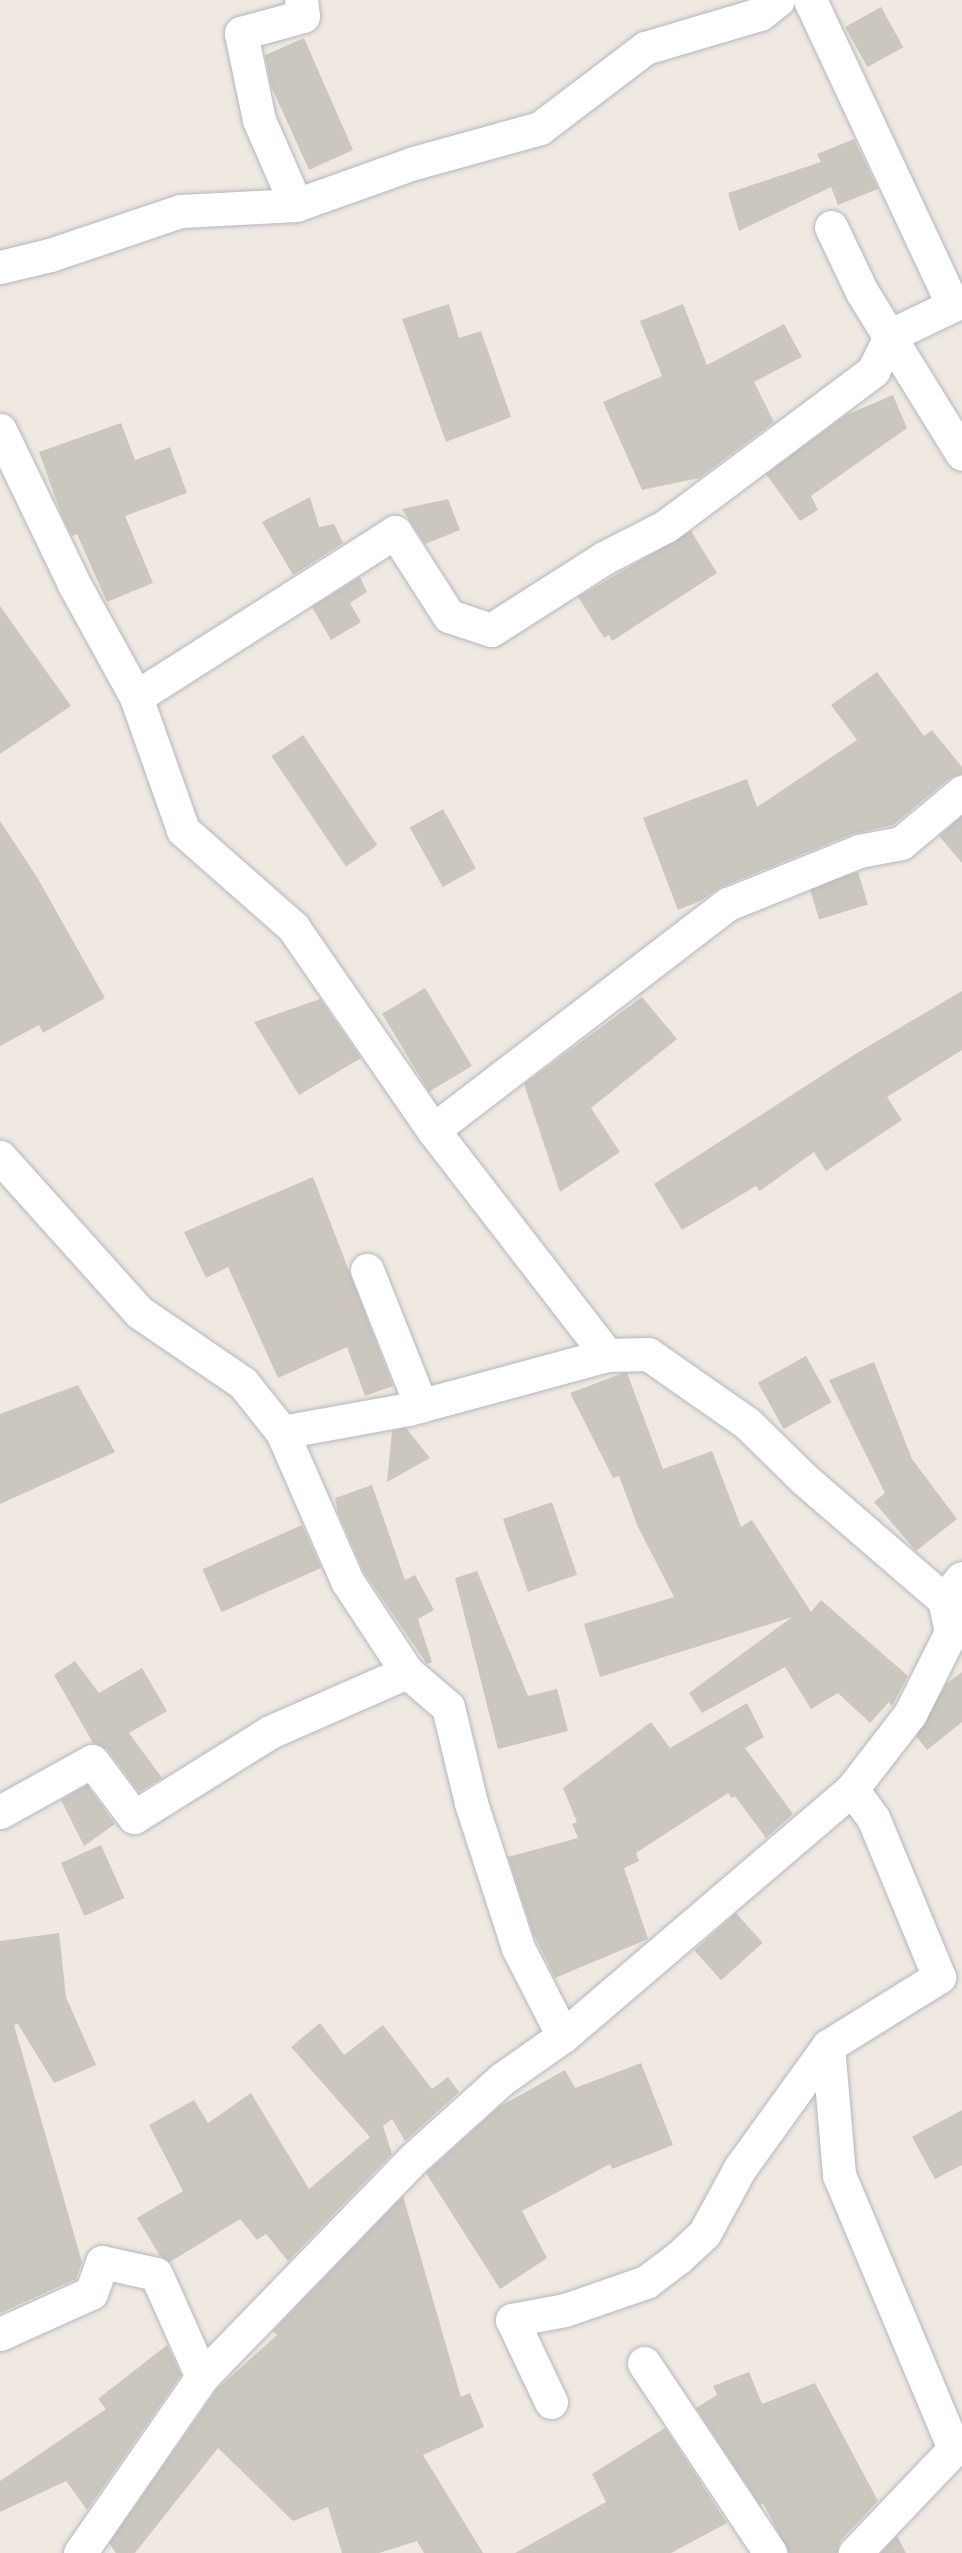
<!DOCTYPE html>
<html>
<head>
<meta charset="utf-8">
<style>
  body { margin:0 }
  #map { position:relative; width:962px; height:2553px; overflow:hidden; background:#efe9e1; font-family:"Varela Round",sans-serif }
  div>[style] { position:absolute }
  .building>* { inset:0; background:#cbc7bf; transform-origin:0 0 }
  .roads { filter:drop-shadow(0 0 2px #b4b7c1) drop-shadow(0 0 2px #b4b7c1) }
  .street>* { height:33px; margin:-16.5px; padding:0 16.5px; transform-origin:16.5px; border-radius:16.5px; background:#fff }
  span { translate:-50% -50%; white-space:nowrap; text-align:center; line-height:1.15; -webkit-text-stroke:4.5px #fff; paint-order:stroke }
</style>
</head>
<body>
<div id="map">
  <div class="building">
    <div style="left:881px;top:7px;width:46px;height:41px;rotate:61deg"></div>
    <div style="clip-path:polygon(304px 38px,353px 150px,309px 170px,271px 86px,265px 55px)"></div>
    <div style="clip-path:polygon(854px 139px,878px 189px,838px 205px,831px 187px,739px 231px,728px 193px,821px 162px,817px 154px)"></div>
    <div style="clip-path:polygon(449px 304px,459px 338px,481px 331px,511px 417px,446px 442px,402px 319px)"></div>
    <div style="clip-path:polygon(683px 304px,707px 365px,784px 324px,802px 357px,754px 382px,774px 422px,699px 478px,642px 490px,603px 402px,662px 376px,640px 321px)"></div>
    <div style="clip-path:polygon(893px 395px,907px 428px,811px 496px,818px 510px,800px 521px,766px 474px,846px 415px)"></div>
    <div style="clip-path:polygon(121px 423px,135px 460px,170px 447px,187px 493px,125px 516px,153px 583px,107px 602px,77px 534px,72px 536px,62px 516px,39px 452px)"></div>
    <div style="clip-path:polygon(310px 497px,319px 527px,334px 524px,343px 543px,293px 575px,262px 522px)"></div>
    <div style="clip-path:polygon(448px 499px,460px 530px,425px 544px,402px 509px)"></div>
    <div style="clip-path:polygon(691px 531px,717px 573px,612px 641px,609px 635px,604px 638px,578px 597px)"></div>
    <div style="clip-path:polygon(360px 577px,367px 592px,350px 603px,361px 622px,331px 640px,312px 607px)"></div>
    <div style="clip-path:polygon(0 606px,71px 706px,0 754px)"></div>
    <div style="clip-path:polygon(877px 672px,924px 736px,932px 730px,962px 767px,962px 774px,950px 778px,893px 825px,852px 834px,721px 887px,700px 901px,678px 910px,643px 818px,747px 779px,757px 807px,857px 740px,831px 705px)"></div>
    <div style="left:303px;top:735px;width:133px;height:38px;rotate:56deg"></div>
    <div style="left:443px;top:809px;width:68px;height:38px;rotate:61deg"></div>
    <div style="clip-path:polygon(962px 816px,962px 863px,939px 836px)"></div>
    <div style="clip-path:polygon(0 821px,37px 877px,105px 998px,43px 1033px,39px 1025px,0 1046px)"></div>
    <div style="left:858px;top:872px;width:34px;height:51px;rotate:73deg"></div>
    <div style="left:425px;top:988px;width:91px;height:50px;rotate:59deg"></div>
    <div style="clip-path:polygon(962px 991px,962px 1050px,887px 1097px,902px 1120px,826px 1171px,814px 1152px,760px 1191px,756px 1186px,682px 1230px,654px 1184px,857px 1053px)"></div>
    <div style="clip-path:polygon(642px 997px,677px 1039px,591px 1108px,620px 1152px,560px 1192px,524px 1084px)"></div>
    <div style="clip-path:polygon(320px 999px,361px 1058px,299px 1095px,254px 1022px)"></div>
    <div style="clip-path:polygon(313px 1177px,393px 1386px,365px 1396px,347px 1347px,278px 1378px,228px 1267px,206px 1278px,184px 1232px)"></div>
    <div style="left:806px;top:1356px;width:53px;height:55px;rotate:61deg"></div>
    <div style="clip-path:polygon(874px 1362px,912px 1459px,957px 1519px,916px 1551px,874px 1502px,885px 1493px,829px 1380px)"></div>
    <div style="clip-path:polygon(623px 1373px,627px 1373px,663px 1469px,712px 1451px,741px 1527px,752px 1520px,811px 1612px,821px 1600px,908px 1676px,892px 1706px,889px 1702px,870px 1723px,838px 1693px,811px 1709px,785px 1667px,702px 1713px,689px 1693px,792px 1617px,600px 1677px,584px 1624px,674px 1597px,638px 1527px,619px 1476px,613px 1478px,570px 1393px)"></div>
    <div style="clip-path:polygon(78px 1385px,115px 1452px,0 1504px,0 1414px)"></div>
    <div style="clip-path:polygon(406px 1428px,430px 1458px,387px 1482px,392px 1431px)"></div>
    <div style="clip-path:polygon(372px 1485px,405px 1580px,415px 1575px,434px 1610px,418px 1619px,432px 1662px,427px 1664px,364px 1572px,338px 1513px,335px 1498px)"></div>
    <div style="left:552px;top:1502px;width:77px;height:52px;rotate:71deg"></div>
    <div style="left:302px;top:1525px;width:47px;height:109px;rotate:66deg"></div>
    <div style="clip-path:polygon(477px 1571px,528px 1696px,557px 1689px,568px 1731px,498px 1749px,455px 1578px)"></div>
    <div style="clip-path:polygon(75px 1661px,99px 1693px,142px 1668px,167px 1711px,129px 1733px,162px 1778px,139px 1792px,107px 1749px,93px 1743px,54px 1675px)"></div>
    <div style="clip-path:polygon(962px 1672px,962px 1722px,927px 1750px,916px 1736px,946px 1684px)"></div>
    <div style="clip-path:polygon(747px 1703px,764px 1737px,745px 1748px,793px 1814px,766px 1838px,735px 1796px,732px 1798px,728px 1793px,636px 1853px,639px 1861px,624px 1868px,648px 1939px,555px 1978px,533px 1933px,508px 1857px,578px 1838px,572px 1824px,577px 1822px,563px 1788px,651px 1722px,670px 1748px)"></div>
    <div style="clip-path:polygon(87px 1785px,115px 1824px,84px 1846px,61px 1800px)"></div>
    <div style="left:101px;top:1845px;width:58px;height:44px;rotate:66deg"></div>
    <div style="left:736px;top:1913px;width:40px;height:56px;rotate:48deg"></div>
    <div style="clip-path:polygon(59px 1933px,66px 1997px,96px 2065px,54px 2083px,18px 2024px,14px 2025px,82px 2262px,76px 2279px,0 2313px,0 1941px)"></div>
    <div style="clip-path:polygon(320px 2023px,344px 2055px,383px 2025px,432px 2089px,448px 2077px,459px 2092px,405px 2141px,392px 2119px,383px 2126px,392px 2154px,288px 2261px,266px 2234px,257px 2240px,240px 2219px,170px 2262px,160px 2256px,137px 2218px,183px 2191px,149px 2125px,194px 2100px,208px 2123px,251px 2093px,309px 2189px,370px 2137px,291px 2047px)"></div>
    <div style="clip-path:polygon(641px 2063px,673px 2145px,612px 2169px,610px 2164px,522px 2211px,547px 2258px,500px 2289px,426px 2173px,499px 2107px,565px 2070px,575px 2088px)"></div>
    <div style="clip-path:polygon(962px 2110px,962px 2165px,935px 2179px,912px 2137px)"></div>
    <div style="clip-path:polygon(403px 2196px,461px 2397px,470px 2393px,484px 2427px,423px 2455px,483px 2553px,424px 2553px,417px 2541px,379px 2553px,342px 2553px,328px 2507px,293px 2521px,218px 2448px,135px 2553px,116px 2553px,109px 2543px,217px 2389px,277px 2335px,273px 2331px)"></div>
    <div style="clip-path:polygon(167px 2345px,181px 2375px,87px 2510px,66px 2481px,0 2512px,0 2481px,106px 2409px,98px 2399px)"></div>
    <div style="clip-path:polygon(749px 2372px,762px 2404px,815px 2383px,878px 2501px,841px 2540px,837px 2553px,789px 2553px,763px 2503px,760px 2505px,696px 2408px,717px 2395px,713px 2386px)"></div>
    <div style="clip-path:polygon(665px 2428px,727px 2523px,671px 2553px,515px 2553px,606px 2502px,592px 2474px)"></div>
    <div style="clip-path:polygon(897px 2536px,906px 2553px,881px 2553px)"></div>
  </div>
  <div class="roads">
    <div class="street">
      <div style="left:810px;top:0;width:337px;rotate:64.9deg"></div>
      <div style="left:296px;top:205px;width:93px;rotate:-113.5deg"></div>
      <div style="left:259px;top:120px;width:89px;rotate:-101.7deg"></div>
      <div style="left:241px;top:33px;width:64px;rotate:-15.3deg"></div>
      <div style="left:303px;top:16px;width:16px;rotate:-97deg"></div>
      <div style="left:831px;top:227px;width:72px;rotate:64.5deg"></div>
      <div style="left:862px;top:292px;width:190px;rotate:58.3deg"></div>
      <div style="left:0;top:267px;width:51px;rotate:-13.5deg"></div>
      <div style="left:50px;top:255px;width:138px;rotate:-18.6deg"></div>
      <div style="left:181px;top:211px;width:115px;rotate:-3deg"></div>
      <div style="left:296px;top:205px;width:125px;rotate:-19.6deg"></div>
      <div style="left:414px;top:163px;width:131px;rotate:-15.5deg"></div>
      <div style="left:540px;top:128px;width:132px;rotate:-37.3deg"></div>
      <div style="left:645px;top:48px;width:120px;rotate:-16.5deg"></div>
      <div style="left:760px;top:14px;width:23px;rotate:-38deg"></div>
      <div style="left:0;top:430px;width:171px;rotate:64.3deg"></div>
      <div style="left:74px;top:584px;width:129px;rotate:61.2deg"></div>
      <div style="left:136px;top:697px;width:141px;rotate:70.5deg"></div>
      <div style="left:183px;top:830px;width:147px;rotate:41.4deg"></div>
      <div style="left:293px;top:927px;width:247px;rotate:55.4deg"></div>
      <div style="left:433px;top:1130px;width:284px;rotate:52.3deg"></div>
      <div style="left:607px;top:1355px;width:41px;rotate:-1.4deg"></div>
      <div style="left:648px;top:1354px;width:121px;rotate:34.9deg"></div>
      <div style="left:747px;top:1423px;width:80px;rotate:44.5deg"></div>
      <div style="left:804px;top:1479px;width:185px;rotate:40.8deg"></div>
      <div style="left:944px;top:1600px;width:32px;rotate:56deg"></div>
      <div style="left:136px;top:697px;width:307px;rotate:-32.5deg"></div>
      <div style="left:395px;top:532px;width:100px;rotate:57.3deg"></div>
      <div style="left:449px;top:616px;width:44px;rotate:18.4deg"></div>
      <div style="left:491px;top:630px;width:134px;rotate:-32.5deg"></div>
      <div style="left:604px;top:558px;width:70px;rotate:-27.3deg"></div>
      <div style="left:666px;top:526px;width:259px;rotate:-36.8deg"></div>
      <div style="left:873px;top:371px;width:40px;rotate:-63.4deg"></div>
      <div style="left:891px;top:335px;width:79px;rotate:-25.6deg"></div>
      <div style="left:433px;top:1130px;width:372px;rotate:-37.5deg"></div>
      <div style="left:728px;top:904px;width:141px;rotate:-22deg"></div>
      <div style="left:859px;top:851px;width:43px;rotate:-10.8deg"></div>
      <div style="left:901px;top:843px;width:80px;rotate:-39.9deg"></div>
      <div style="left:0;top:1157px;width:208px;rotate:48.1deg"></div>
      <div style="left:139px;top:1312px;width:126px;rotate:34.3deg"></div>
      <div style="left:243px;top:1383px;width:63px;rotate:51.5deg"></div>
      <div style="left:282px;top:1432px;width:128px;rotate:-10.3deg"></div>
      <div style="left:408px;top:1409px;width:206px;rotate:-15.2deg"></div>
      <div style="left:367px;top:1270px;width:146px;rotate:68.3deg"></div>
      <div style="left:282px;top:1432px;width:163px;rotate:66.4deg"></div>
      <div style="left:347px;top:1581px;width:109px;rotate:56.6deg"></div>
      <div style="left:407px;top:1672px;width:54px;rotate:40.5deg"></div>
      <div style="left:448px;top:1707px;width:99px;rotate:76.5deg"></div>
      <div style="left:471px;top:1803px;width:152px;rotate:72deg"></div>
      <div style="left:518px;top:1948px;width:99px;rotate:62.9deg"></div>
      <div style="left:0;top:1812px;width:105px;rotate:-29deg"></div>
      <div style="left:92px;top:1761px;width:70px;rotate:53.1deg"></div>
      <div style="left:134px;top:1817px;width:160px;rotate:-32deg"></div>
      <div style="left:270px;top:1732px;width:150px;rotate:-23.7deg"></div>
      <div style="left:828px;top:2046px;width:129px;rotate:85.1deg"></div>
      <div style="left:839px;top:2175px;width:297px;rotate:67.2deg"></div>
      <div style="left:954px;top:2449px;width:144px;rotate:133.6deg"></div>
      <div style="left:0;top:2334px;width:100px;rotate:-24.3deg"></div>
      <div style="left:91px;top:2293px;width:33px;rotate:-70deg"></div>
      <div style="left:102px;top:2262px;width:55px;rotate:12.5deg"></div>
      <div style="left:156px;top:2274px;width:113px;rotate:65.9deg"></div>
      <div style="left:644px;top:2363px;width:228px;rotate:56.4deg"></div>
      <div style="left:551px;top:2402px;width:91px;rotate:-115.4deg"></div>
      <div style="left:512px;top:2320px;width:54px;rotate:-10.7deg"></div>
      <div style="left:565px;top:2310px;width:86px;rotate:-19.1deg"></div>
      <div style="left:646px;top:2282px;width:40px;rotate:-37deg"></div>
      <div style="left:678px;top:2258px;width:35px;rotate:-43deg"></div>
      <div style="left:704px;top:2234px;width:75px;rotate:-61.4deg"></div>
      <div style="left:740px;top:2168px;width:150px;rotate:-54.2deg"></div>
      <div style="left:828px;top:2046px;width:131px;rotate:-31.9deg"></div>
      <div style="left:939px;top:1977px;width:172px;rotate:-112.5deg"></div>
      <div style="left:873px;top:1818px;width:36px;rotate:-126deg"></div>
      <div style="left:80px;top:2553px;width:214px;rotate:-55.3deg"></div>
      <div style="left:202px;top:2377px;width:302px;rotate:-45.9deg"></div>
      <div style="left:412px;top:2160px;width:121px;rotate:-42deg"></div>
      <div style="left:502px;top:2079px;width:75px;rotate:-35.2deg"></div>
      <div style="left:563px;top:2036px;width:380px;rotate:-40.5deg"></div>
      <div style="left:852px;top:1789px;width:95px;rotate:-52.3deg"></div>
      <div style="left:910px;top:1714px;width:92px;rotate:-63.4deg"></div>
      <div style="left:951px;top:1632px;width:33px;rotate:-102deg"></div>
      <div style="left:944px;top:1600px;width:28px;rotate:-51deg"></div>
    </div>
  </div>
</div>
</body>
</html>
